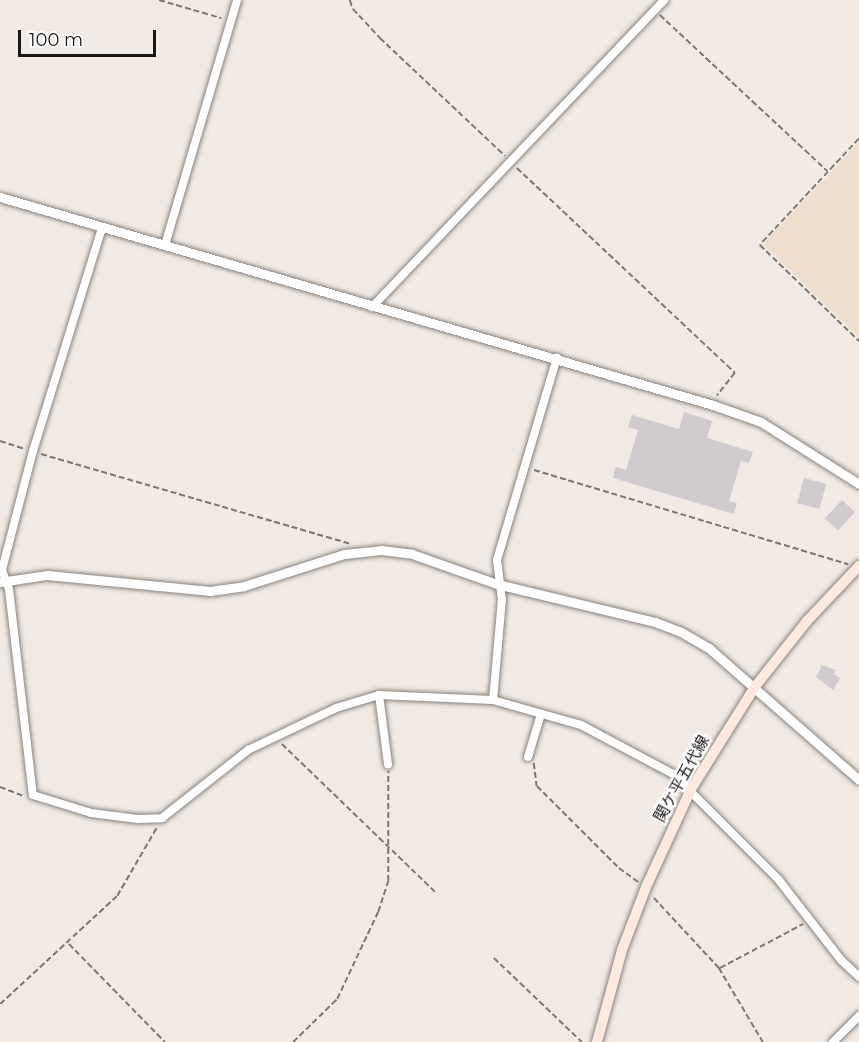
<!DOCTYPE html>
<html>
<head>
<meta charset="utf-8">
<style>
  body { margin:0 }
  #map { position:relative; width:859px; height:1042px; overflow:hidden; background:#f1eae5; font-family:Montserrat,"Noto Sans JP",sans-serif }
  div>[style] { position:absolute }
  .education>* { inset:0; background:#f0decd }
  .building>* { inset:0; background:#d1cace; transform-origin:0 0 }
  .path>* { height:1.5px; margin-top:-0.75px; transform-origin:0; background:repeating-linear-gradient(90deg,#7b7673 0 6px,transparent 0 9px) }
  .roads { filter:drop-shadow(0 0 2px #88827e) drop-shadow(0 0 2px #88827e) }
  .minor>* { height:8px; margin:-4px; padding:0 4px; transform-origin:4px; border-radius:4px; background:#fff }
  .tertiary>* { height:9px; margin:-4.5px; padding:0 4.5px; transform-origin:4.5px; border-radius:4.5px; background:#fff }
  .secondary>* { height:10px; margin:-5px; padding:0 5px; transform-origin:5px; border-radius:5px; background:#fee9e0 }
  span { translate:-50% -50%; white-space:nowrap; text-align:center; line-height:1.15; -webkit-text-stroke:5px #fff; paint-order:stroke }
  .street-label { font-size:16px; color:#191615 }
  .scale { position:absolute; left:18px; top:30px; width:138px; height:27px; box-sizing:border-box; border:3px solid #191615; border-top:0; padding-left:8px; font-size:18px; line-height:21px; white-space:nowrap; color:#191615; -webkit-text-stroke:4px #fff; paint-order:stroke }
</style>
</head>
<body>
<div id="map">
  <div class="education">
    <div style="clip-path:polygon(859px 142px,859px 337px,763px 244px)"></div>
  </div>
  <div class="building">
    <div style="clip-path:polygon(684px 412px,712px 421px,707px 438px,753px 452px,749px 463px,741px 461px,729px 501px,737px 503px,734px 514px,613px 478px,616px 467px,626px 470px,638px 430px,628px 427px,632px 415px,679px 429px)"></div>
    <div style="left:804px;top:478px;width:23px;height:26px;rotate:15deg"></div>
    <div style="left:842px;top:500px;width:18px;height:25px;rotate:43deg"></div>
    <div style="clip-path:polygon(822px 665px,836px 670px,834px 674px,840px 678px,833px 690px,816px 677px)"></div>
  </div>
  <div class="path">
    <div style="left:159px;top:0;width:65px;rotate:16.2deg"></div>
    <div style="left:350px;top:0;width:9px;rotate:72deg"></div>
    <div style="left:353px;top:9px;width:40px;rotate:47deg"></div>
    <div style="left:380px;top:38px;width:172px;rotate:43.3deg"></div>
    <div style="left:660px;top:15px;width:229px;rotate:43deg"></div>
    <div style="left:859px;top:139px;width:145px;rotate:133deg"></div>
    <div style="left:760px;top:245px;width:138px;rotate:44.1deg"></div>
    <div style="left:517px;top:168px;width:299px;rotate:43.2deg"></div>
    <div style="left:735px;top:373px;width:29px;rotate:128deg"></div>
    <div style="left:0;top:441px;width:26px;rotate:18deg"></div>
    <div style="left:41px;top:454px;width:322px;rotate:16.2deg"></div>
    <div style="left:534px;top:470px;width:328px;rotate:16.7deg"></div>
    <div style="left:282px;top:744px;width:213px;rotate:44deg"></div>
    <div style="left:534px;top:763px;width:23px;rotate:83deg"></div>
    <div style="left:537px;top:786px;width:116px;rotate:45deg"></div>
    <div style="left:619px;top:868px;width:24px;rotate:36deg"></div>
    <div style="left:0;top:787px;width:26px;rotate:21deg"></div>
    <div style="left:654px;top:898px;width:96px;rotate:47.1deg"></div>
    <div style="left:719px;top:968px;width:86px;rotate:59.3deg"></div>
    <div style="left:69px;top:944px;width:137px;rotate:45.6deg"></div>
    <div style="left:494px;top:958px;width:122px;rotate:43.7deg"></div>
    <div style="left:720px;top:968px;width:94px;rotate:-27.9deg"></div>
    <div style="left:0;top:1004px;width:159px;rotate:-42.7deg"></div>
    <div style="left:117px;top:896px;width:80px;rotate:-59.9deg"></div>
    <div style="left:293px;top:1042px;width:62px;rotate:-44.3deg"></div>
    <div style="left:337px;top:999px;width:96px;rotate:-64.8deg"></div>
    <div style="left:378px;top:912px;width:33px;rotate:-72deg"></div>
    <div style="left:388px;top:881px;width:110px;rotate:-90deg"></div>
  </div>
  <div class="roads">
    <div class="minor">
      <div style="left:102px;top:228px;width:233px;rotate:107.2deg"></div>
      <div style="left:33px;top:451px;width:123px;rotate:104.6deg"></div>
      <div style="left:2px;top:570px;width:20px;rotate:70deg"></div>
      <div style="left:9px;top:589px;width:207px;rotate:83.4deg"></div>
      <div style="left:33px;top:795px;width:61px;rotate:17.2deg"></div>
      <div style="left:91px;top:813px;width:47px;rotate:7.3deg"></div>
      <div style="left:138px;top:819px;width:24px;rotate:-2deg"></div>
      <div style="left:162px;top:818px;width:110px;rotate:-38.3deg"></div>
      <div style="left:248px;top:750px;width:98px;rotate:-25.5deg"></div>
      <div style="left:336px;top:708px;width:45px;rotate:-16.8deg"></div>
      <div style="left:379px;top:695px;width:114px;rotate:2.5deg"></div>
      <div style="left:493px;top:700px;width:91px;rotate:15.9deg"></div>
      <div style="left:581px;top:725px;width:104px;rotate:28deg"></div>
      <div style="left:673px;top:774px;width:148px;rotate:45deg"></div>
      <div style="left:778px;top:879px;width:103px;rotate:52.1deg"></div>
      <div style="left:841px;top:960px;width:25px;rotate:43deg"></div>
      <div style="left:165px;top:245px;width:255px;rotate:-73.6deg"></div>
      <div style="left:372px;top:307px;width:424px;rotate:-46.4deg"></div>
      <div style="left:379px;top:695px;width:70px;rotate:82.6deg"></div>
      <div style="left:493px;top:700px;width:100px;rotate:-84.9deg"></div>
      <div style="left:502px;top:600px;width:40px;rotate:-97.1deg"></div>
      <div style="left:497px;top:560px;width:211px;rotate:-73.5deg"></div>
      <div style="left:528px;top:757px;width:45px;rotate:-73.2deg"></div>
      <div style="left:833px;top:1042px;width:37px;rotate:-45deg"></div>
    </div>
    <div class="tertiary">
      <div style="left:0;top:197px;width:743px;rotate:16.26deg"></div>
      <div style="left:713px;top:405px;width:51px;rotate:19.5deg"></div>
      <div style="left:761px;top:422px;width:116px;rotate:32.3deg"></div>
      <div style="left:0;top:582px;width:48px;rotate:-8.5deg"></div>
      <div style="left:47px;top:575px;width:164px;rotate:5.6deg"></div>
      <div style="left:210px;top:591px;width:34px;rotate:-8deg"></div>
      <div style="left:244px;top:586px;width:105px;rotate:-17.7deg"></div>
      <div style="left:344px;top:554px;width:37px;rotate:-6deg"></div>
      <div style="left:381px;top:550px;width:31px;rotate:7deg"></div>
      <div style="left:412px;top:554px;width:90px;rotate:19.4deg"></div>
      <div style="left:497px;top:584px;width:163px;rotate:13.5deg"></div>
      <div style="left:655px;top:622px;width:28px;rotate:21deg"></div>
      <div style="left:681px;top:632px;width:34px;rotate:30deg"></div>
      <div style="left:710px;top:649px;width:198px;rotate:41.3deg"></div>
    </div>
    <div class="secondary">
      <div style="left:597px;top:1042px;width:95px;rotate:-74.8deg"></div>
      <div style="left:622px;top:950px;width:67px;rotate:-69.1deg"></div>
      <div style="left:646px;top:887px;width:108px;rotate:-65.3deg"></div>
      <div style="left:691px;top:789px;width:119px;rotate:-58deg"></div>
      <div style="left:754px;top:688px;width:85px;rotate:-51.7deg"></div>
      <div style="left:807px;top:621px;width:76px;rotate:-46.6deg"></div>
    </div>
  </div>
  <div class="street-label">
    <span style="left:682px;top:779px;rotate:-61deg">関ケ平五代線</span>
  </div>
  <div class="scale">100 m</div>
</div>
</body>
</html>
